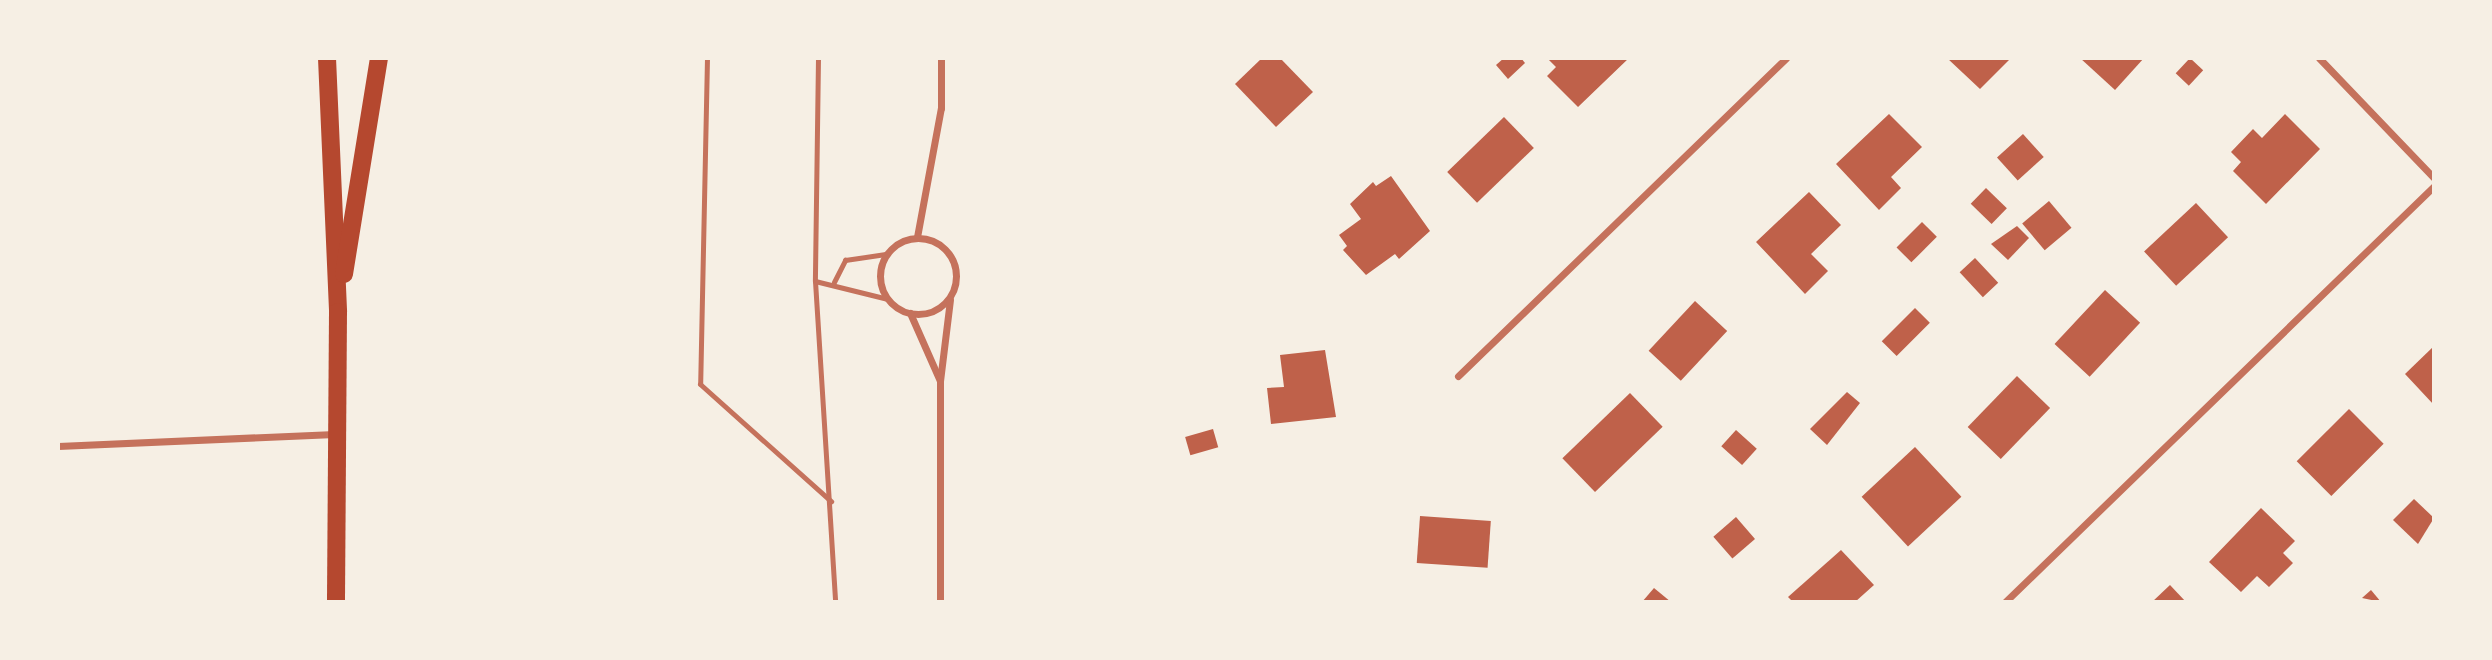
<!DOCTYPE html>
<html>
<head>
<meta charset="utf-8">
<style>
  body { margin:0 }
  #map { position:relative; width:2492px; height:660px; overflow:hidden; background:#f6efe4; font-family:Montserrat,sans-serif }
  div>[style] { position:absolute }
  .building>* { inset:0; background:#bf614a; transform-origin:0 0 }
  .service>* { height:5px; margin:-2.5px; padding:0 2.5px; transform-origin:2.5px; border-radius:2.5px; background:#c5725c }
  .minor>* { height:7px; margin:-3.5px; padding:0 3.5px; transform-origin:3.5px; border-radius:3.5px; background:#c5725c }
  .minor>.ring { margin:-3.5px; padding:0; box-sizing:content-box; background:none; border:7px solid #c5725c; border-radius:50% }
  .primary>* { height:18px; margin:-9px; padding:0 9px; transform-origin:9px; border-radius:9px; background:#b5482f }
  span { translate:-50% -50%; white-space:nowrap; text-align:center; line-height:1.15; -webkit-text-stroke:7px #f6efe4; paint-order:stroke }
  .frame { position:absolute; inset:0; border:60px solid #f6efe4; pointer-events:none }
</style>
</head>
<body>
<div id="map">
  <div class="building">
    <div style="clip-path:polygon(1262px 58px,1280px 58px,1313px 92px,1276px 127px,1235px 84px)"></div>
    <div style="clip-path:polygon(1504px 58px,1521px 58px,1525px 63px,1508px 79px,1496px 65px)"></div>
    <div style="clip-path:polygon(1547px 58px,1629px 58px,1578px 107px,1547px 76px,1556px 67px)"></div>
    <div style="clip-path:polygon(1947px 58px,2011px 58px,1980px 89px)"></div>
    <div style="clip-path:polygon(2080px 58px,2144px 58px,2115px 90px)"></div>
    <div style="left:2190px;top:58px;width:18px;height:21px;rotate:43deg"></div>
    <div style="clip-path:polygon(1889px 114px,1922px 147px,1891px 177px,1901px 188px,1879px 210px,1836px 164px)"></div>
    <div style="clip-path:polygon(2285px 114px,2320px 149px,2266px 204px,2233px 171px,2241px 162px,2231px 152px,2253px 129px,2262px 138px)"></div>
    <div style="left:1504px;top:117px;width:43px;height:79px;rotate:46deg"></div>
    <div style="left:2023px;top:134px;width:31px;height:35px;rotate:48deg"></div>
    <div style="clip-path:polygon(1391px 176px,1430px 231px,1399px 259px,1395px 254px,1366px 275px,1343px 250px,1347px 246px,1339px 235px,1361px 219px,1350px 204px,1373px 182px,1376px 186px)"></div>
    <div style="left:1986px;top:188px;width:29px;height:22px;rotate:44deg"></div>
    <div style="clip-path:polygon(1809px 192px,1841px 225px,1811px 254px,1828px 271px,1805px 294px,1756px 242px)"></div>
    <div style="left:2049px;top:201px;width:35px;height:35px;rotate:50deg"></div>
    <div style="left:2196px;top:203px;width:47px;height:71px;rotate:47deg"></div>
    <div style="left:1922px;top:222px;width:21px;height:36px;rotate:45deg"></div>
    <div style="clip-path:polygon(2017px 226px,2029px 238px,2008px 260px,1991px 244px)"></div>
    <div style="left:1975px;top:258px;width:34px;height:21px;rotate:47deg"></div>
    <div style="left:2105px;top:290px;width:48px;height:74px;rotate:43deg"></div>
    <div style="left:1695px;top:301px;width:44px;height:68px;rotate:43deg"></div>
    <div style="left:1915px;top:308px;width:21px;height:47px;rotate:45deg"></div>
    <div style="clip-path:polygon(2434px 346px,2434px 405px,2405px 374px)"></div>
    <div style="clip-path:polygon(1325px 350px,1336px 417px,1271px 424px,1267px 388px,1284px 387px,1280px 355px)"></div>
    <div style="left:2017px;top:376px;width:46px;height:71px;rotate:44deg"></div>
    <div style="clip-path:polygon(1847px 392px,1860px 403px,1827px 445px,1810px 429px)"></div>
    <div style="left:1630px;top:393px;width:47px;height:94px;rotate:46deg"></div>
    <div style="left:2349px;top:409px;width:49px;height:74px;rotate:45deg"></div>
    <div style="left:1213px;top:429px;width:19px;height:29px;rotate:74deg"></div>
    <div style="left:1736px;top:430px;width:28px;height:22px;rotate:42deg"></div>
    <div style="left:1915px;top:447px;width:68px;height:73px;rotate:47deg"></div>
    <div style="clip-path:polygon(2414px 499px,2434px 518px,2418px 544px,2393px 520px)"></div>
    <div style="clip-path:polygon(2261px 508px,2295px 541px,2283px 553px,2293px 563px,2269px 587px,2257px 576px,2241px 592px,2209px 562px)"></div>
    <div style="left:1420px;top:516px;width:71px;height:47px;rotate:4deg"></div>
    <div style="left:1736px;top:517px;width:29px;height:30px;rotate:49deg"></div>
    <div style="clip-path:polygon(1841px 550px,1874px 585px,1855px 602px,1793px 602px,1788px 597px)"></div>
    <div style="clip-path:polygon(2170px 585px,2186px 602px,2152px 602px)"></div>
    <div style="clip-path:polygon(1654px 588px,1671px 602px,1642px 602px)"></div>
    <div style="clip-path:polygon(2371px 590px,2381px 602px,2362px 598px)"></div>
  </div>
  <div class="service">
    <div style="left:707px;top:58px;width:326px;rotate:91.2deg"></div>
    <div style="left:700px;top:384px;width:176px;rotate:41.8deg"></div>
    <div style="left:818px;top:58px;width:223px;rotate:90.8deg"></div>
    <div style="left:815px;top:281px;width:322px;rotate:86.4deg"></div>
    <div style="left:815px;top:281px;width:75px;rotate:13.9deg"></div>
    <div style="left:834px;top:282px;width:25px;rotate:-63deg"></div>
    <div style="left:845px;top:260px;width:41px;rotate:-8.3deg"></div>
  </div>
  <div class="minor">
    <div style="left:2319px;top:58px;width:166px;rotate:46.2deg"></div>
    <div style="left:917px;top:237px;width:131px;rotate:-79.5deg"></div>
    <div style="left:941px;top:108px;width:50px;rotate:-90deg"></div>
    <div class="ring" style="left:880px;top:238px;width:69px;height:69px"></div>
    <div style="left:910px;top:313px;width:74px;rotate:66.2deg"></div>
    <div style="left:1458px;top:376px;width:457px;rotate:-44.1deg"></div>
    <div style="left:58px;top:446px;width:277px;rotate:-2.5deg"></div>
    <div style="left:940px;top:602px;width:221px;rotate:-90deg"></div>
    <div style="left:940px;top:381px;width:82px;rotate:-83deg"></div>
    <div style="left:2005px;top:602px;width:598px;rotate:-44.12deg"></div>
  </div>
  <div class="primary">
    <div style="left:327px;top:58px;width:254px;rotate:87.5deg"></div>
    <div style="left:338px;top:312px;width:290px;rotate:90.4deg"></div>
    <div style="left:344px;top:274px;width:219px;rotate:-80.8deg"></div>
  </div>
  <div class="frame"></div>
</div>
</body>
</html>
